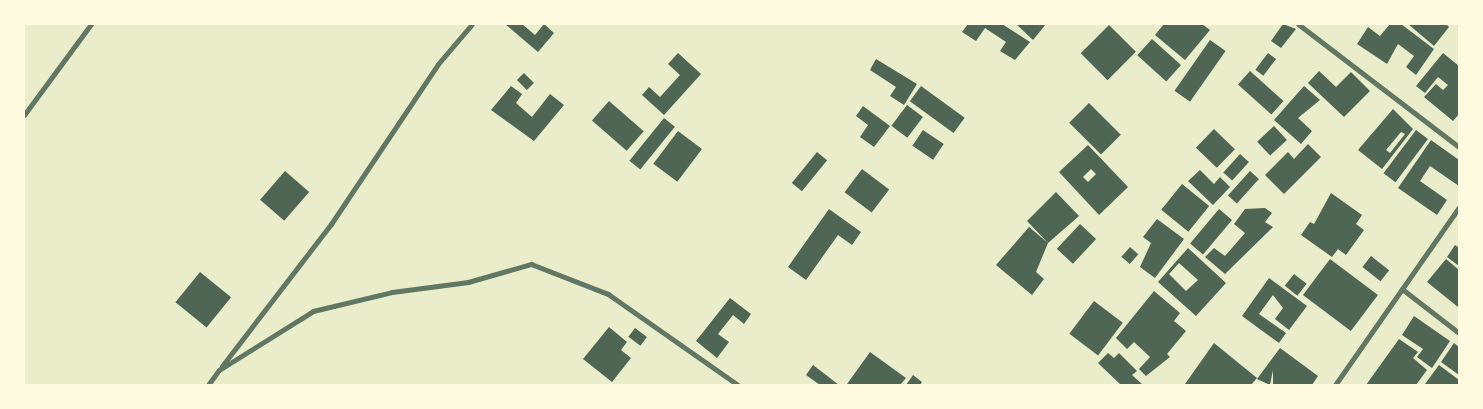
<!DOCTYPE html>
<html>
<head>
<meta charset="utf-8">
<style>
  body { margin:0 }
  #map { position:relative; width:1483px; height:409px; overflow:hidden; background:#e9edc9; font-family:Barlow,sans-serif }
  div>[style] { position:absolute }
  .building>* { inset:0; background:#4f6655; transform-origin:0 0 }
  .minor>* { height:5px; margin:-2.5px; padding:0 2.5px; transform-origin:2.5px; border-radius:2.5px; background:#617663 }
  span { translate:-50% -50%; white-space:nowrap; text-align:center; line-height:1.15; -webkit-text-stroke:4.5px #fefae0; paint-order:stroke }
  .frame { position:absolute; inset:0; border:25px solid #fefae0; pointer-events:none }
</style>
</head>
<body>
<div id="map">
  <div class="building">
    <div style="clip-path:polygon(505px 24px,522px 24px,535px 35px,544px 24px,554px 33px,538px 52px)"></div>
    <div style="clip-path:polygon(968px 24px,1002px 24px,1030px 42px,1015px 60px,1000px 51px,1006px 42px,985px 28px,976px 41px,962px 32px)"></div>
    <div style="clip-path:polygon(1016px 24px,1046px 24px,1033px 40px)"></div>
    <div style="clip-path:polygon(1164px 24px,1202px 24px,1210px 30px,1185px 60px,1155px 35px)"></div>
    <div style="clip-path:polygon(1283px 24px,1296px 29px,1281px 48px,1271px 41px)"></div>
    <div style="clip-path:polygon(1390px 24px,1401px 24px,1434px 49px,1416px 75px,1406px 67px,1414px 56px,1398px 44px,1387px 64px,1357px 44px,1368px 27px,1380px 36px)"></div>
    <div style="clip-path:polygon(1408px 24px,1446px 24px,1449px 27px,1434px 46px)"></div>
    <div style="left:1109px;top:25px;width:38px;height:40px;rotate:45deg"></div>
    <div style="left:1152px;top:39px;width:39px;height:22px;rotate:42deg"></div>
    <div style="left:1210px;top:40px;width:19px;height:62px;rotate:35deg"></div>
    <div style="clip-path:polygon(678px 53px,701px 74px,664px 115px,642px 95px,649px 87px,660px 97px,680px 75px,668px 64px)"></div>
    <div style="left:1268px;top:53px;width:10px;height:21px;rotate:37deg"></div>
    <div style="clip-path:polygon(1443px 53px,1459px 66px,1459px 114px,1453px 121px,1424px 97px,1436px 84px,1443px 90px,1448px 85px,1438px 77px,1425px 93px,1416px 86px)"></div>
    <div style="clip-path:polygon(876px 59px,917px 84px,904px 105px,890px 96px,896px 87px,870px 70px)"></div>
    <div style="left:1250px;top:71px;width:45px;height:18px;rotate:42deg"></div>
    <div style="clip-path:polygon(1319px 71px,1336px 87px,1351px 72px,1370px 91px,1344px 117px,1308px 83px)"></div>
    <div style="left:524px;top:73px;width:14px;height:10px;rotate:45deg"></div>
    <div style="clip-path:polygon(511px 86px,522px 94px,516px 103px,532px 117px,550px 94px,564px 105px,534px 141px,491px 110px)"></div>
    <div style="left:921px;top:86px;width:54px;height:19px;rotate:36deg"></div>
    <div style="clip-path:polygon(1304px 86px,1320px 100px,1298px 118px,1312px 131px,1301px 144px,1274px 120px)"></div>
    <div style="left:609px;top:101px;width:46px;height:26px;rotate:41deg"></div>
    <div style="left:1089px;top:103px;width:45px;height:28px;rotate:45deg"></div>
    <div style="left:907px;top:105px;width:20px;height:26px;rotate:37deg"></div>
    <div style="clip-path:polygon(863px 106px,890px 126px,874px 147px,860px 137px,868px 125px,856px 116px)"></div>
    <div style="clip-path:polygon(evenodd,1393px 109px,1413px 129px,1382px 169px,1358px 150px,1393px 109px,1401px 132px,1405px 134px,1390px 153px,1386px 150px,1401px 132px)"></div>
    <div style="left:664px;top:118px;width:14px;height:55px;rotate:39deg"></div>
    <div style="left:1274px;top:126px;width:19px;height:23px;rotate:47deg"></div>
    <div style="left:1214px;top:129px;width:29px;height:26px;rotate:44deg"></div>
    <div style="left:923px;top:130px;width:25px;height:19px;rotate:34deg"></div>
    <div style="left:1416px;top:130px;width:15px;height:54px;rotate:37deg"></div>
    <div style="left:678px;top:131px;width:30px;height:41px;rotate:37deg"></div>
    <div style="clip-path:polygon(1431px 140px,1459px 160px,1459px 186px,1430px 166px,1420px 181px,1447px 200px,1437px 215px,1398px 188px)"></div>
    <div style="clip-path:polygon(1308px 144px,1321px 157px,1284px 194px,1265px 175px,1288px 152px,1294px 159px)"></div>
    <div style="clip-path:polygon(evenodd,1088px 145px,1128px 187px,1099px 215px,1059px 172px,1088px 145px,1091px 169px,1096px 174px,1088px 182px,1083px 177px,1091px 169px)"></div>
    <div style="left:817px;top:152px;width:13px;height:40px;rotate:39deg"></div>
    <div style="left:1240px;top:154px;width:12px;height:25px;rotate:42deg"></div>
    <div style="left:862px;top:169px;width:34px;height:29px;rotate:37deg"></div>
    <div style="clip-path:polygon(1200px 170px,1214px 184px,1220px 177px,1230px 187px,1213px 205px,1188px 181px)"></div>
    <div style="left:285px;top:171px;width:32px;height:38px;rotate:41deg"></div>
    <div style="left:1250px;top:171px;width:12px;height:33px;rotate:42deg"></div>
    <div style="left:1182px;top:184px;width:35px;height:33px;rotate:39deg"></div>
    <div style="clip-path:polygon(1056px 192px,1079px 216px,1048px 243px,1036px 272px,1044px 279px,1032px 295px,996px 265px,1029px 227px,1048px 243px,1027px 221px)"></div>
    <div style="clip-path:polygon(1331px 193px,1362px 215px,1356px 224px,1364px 230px,1346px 255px,1338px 249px,1332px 257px,1301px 235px,1310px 222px,1314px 224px)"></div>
    <div style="clip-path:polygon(1265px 208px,1272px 213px,1265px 222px,1273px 227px,1225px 274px,1205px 257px,1214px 248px,1225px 256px,1245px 233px,1234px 224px,1245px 209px)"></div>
    <div style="clip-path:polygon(829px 209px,861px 232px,852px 245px,838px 235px,806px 280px,788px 267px)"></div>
    <div style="left:1219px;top:209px;width:17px;height:45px;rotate:40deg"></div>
    <div style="clip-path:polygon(1157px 219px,1184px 239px,1155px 278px,1140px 267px,1151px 243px,1143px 237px)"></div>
    <div style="left:1080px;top:224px;width:22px;height:34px;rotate:43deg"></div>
    <div style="clip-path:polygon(1455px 245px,1459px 248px,1459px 266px,1447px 257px)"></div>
    <div style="left:1130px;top:247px;width:11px;height:13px;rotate:41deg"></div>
    <div style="clip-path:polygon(evenodd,1188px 248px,1226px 283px,1196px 316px,1158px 282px,1188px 248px,1179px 263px,1198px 280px,1186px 291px,1169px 274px,1179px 263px)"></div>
    <div style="left:1371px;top:256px;width:23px;height:14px;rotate:38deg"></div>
    <div style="left:1330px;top:259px;width:60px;height:45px;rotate:37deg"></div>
    <div style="clip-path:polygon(1446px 259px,1459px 270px,1458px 307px,1427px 282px)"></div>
    <div style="left:200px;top:272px;width:40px;height:39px;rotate:39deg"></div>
    <div style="left:1294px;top:274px;width:16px;height:15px;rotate:38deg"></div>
    <div style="clip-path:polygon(1269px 278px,1307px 306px,1289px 330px,1275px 319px,1283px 308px,1273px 295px,1259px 314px,1286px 333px,1279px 343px,1242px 316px)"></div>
    <div style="clip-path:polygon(1154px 291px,1180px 313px,1174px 321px,1186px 331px,1167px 354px,1170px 357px,1146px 376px,1139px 369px,1150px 357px,1134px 342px,1127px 349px,1116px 338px)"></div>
    <div style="clip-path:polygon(730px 298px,751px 314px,744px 324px,733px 315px,718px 334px,729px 342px,717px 358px,696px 341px)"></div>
    <div style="left:1094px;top:301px;width:36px;height:41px;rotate:37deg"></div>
    <div style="clip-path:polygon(1414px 316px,1450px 341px,1432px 368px,1417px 357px,1423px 349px,1402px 335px)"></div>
    <div style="clip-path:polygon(609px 327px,627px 342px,621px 350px,631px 358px,612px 382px,583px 359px)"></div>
    <div style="left:635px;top:328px;width:15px;height:11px;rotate:37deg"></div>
    <div style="clip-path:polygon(1399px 339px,1418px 352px,1413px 358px,1427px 370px,1416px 385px,1366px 385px)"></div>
    <div style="clip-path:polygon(1214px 343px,1257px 378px,1251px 385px,1185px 384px)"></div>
    <div style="clip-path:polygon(1454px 343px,1459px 347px,1459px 375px,1441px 362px)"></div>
    <div style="clip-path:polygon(1280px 348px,1318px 376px,1312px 385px,1273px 385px,1273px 370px,1270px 385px,1257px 379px)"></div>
    <div style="clip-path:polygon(870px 352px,906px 378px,900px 385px,847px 384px)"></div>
    <div style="clip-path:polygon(1108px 353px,1114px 358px,1119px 353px,1137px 371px,1132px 375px,1143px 385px,1121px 385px,1098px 363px)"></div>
    <div style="clip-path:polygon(813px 365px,839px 385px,820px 385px,806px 375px)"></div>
    <div style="clip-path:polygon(1439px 365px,1459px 380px,1459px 385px,1425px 384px)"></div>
    <div style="clip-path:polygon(913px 375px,922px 382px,920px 385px,906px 385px)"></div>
  </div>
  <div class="minor">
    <div style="left:1298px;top:24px;width:203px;rotate:37.4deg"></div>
    <div style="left:24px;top:115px;width:113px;rotate:-53.6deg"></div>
    <div style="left:1402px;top:289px;width:72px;rotate:37.7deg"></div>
    <div style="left:222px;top:366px;width:179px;rotate:-52.5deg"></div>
    <div style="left:331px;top:224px;width:192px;rotate:-56.2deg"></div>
    <div style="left:438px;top:64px;width:52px;rotate:-49.6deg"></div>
    <div style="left:208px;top:385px;width:19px;rotate:-54deg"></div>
    <div style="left:219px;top:370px;width:111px;rotate:-32.1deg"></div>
    <div style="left:313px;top:311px;width:81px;rotate:-13.5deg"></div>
    <div style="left:392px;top:292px;width:77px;rotate:-7.5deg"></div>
    <div style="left:468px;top:282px;width:66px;rotate:-15.9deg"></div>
    <div style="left:531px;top:264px;width:83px;rotate:21.3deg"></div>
    <div style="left:608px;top:294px;width:159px;rotate:35deg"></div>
    <div style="left:1335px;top:385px;width:217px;rotate:-55.1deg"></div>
  </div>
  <div class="frame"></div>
</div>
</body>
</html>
